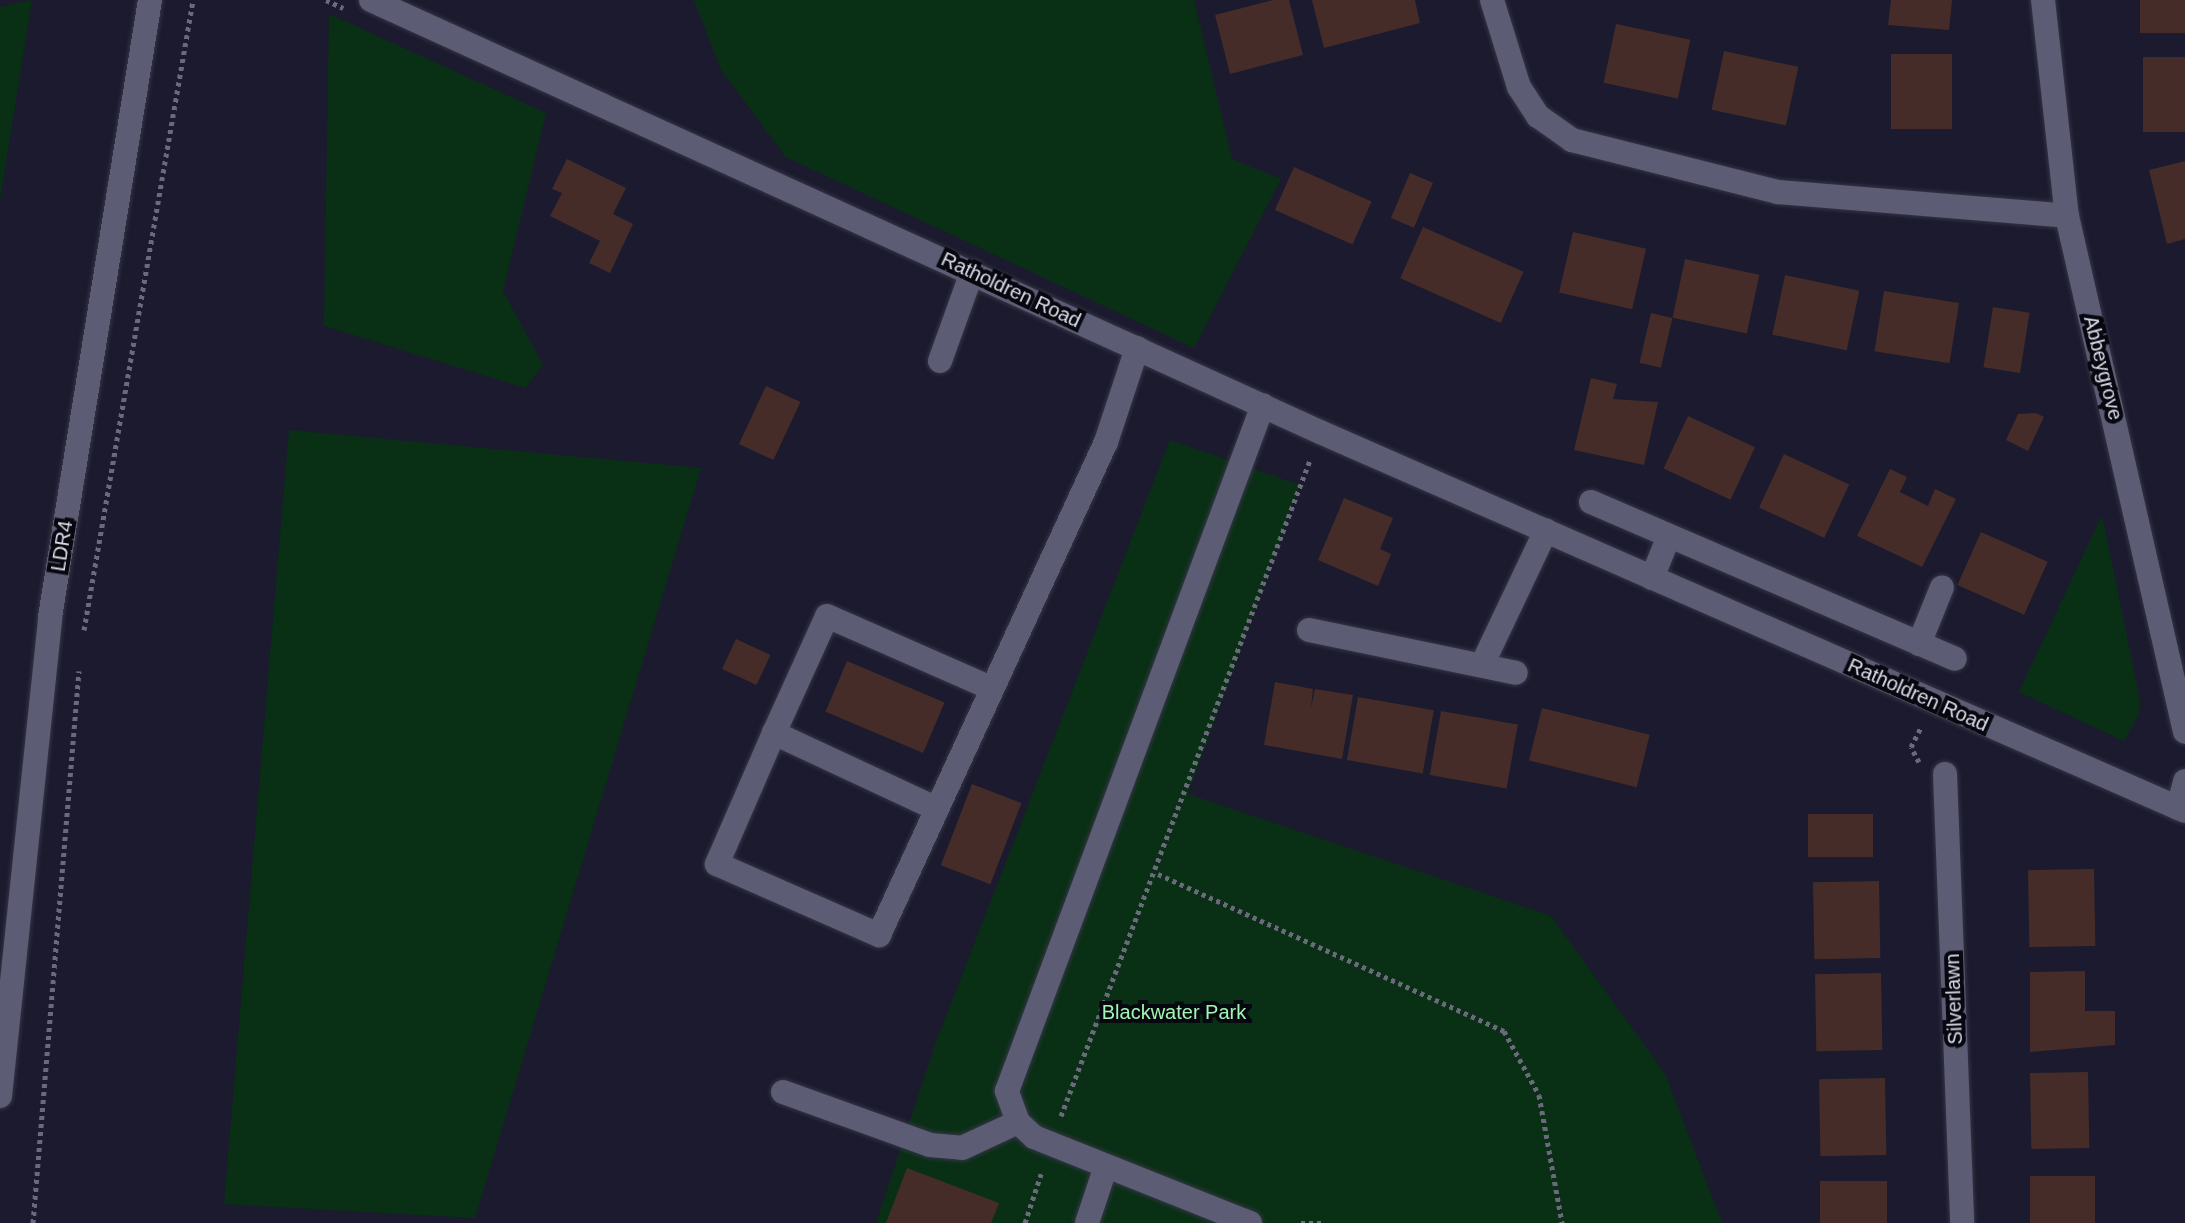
<!DOCTYPE html>
<html>
<head>
<meta charset="utf-8">
<style>
  body { margin:0 }
  #map { position:relative; width:2185px; height:1223px; overflow:hidden; background:#1b1a2e; font-family:Arial,sans-serif }
  div>[style] { position:absolute }
  .green>* { inset:0; background:#093015 }
  .building>* { inset:0; background:#452c28; transform-origin:0 0 }
  .path>* { height:5px; margin-top:-2.5px; transform-origin:0; background:repeating-linear-gradient(90deg,#6a6a7c 0 4px,transparent 0 8px) }
  .roads { filter:drop-shadow(0 0 2px #353545) drop-shadow(0 0 2px #353545) }
  .minor>* { height:24px; margin:-12px; padding:0 12px; transform-origin:12px; border-radius:12px; background:#5c5c74 }
  span { translate:-50% -50%; white-space:nowrap; text-align:center; line-height:1.15; -webkit-text-stroke:8px #07070f; paint-order:stroke }
  .street-label { font-size:20px; color:#dcddeb }
  .park-label { font-size:20px; color:#a0f6b2 }
</style>
</head>
<body>
<div id="map">
  <div class="green">
    <div style="clip-path:polygon(32px 0,0 199px,0 7px)"></div>
    <div style="clip-path:polygon(694px 0,1194px 0,1232px 159px,1281px 179px,1194px 348px,786px 157px,721px 70px)"></div>
    <div style="clip-path:polygon(329px 14px,546px 113px,503px 291px,543px 365px,525px 388px,324px 326px)"></div>
    <div style="clip-path:polygon(289px 430px,701px 468px,475px 1218px,224px 1204px)"></div>
    <div style="clip-path:polygon(1170px 440px,1300px 485px,1188px 794px,1551px 916px,1665px 1074px,1722px 1223px,876px 1223px,936px 1042px)"></div>
    <div style="clip-path:polygon(2102px 515px,2139px 695px,2139px 714px,2124px 741px,2019px 692px)"></div>
  </div>
  <div class="building">
    <div style="clip-path:polygon(1273px 0,1289px 0,1303px 55px,1230px 74px,1215px 15px)"></div>
    <div style="clip-path:polygon(1312px 0,1415px 0,1420px 23px,1324px 48px)"></div>
    <div style="clip-path:polygon(1891px 0,1952px 0,1949px 30px,1888px 25px)"></div>
    <div style="left:2140px;top:0;width:45px;height:33px"></div>
    <div style="left:1616px;top:24px;width:76px;height:60px;rotate:12deg"></div>
    <div style="left:1724px;top:51px;width:76px;height:60px;rotate:12deg"></div>
    <div style="left:1891px;top:54px;width:61px;height:75px"></div>
    <div style="left:2185px;top:57px;width:75px;height:42px;rotate:90deg"></div>
    <div style="clip-path:polygon(567px 159px,626px 188px,613px 214px,633px 224px,610px 273px,589px 263px,600px 241px,550px 216px,562px 193px,552px 189px)"></div>
    <div style="clip-path:polygon(2185px 161px,2185px 239px,2167px 244px,2149px 170px)"></div>
    <div style="left:1294px;top:167px;width:85px;height:47px;rotate:24deg"></div>
    <div style="left:1410px;top:173px;width:25px;height:49px;rotate:23deg"></div>
    <div style="left:1423px;top:227px;width:110px;height:56px;rotate:24deg"></div>
    <div style="left:1573px;top:232px;width:75px;height:62px;rotate:13deg"></div>
    <div style="left:1685px;top:259px;width:76px;height:60px;rotate:12deg"></div>
    <div style="left:1785px;top:275px;width:76px;height:61px;rotate:12deg"></div>
    <div style="left:1884px;top:291px;width:76px;height:61px;rotate:9deg"></div>
    <div style="left:1993px;top:307px;width:37px;height:61px;rotate:9deg"></div>
    <div style="left:1651px;top:313px;width:22px;height:51px;rotate:13deg"></div>
    <div style="clip-path:polygon(1591px 378px,1617px 384px,1613px 399px,1658px 402px,1644px 465px,1574px 450px)"></div>
    <div style="left:766px;top:386px;width:38px;height:64px;rotate:25deg"></div>
    <div style="clip-path:polygon(2036px 413px,2044px 417px,2028px 451px,2006px 440px,2018px 414px)"></div>
    <div style="left:1688px;top:416px;width:74px;height:58px;rotate:25deg"></div>
    <div style="left:1784px;top:454px;width:72px;height:59px;rotate:25deg"></div>
    <div style="clip-path:polygon(1890px 469px,1907px 477px,1900px 492px,1928px 506px,1935px 489px,1956px 499px,1922px 567px,1857px 536px)"></div>
    <div style="clip-path:polygon(1344px 498px,1393px 518px,1380px 549px,1391px 554px,1378px 586px,1318px 560px)"></div>
    <div style="left:1981px;top:532px;width:73px;height:58px;rotate:24deg"></div>
    <div style="left:736px;top:639px;width:38px;height:33px;rotate:25deg"></div>
    <div style="left:847px;top:661px;width:106px;height:55px;rotate:23deg"></div>
    <div style="clip-path:polygon(1275px 682px,1313px 689px,1311px 708px,1315px 689px,1353px 695px,1342px 759px,1264px 745px)"></div>
    <div style="left:1358px;top:697px;width:77px;height:64px;rotate:10deg"></div>
    <div style="left:1542px;top:708px;width:111px;height:54px;rotate:14deg"></div>
    <div style="left:1441px;top:711px;width:78px;height:65px;rotate:10deg"></div>
    <div style="left:972px;top:784px;width:53px;height:87px;rotate:21deg"></div>
    <div style="left:1808px;top:814px;width:65px;height:43px"></div>
    <div style="left:2094px;top:869px;width:77px;height:66px;rotate:89deg"></div>
    <div style="left:1879px;top:881px;width:77px;height:66px;rotate:89deg"></div>
    <div style="clip-path:polygon(2085px 971px,2085px 1011px,2115px 1011px,2115px 1045px,2030px 1052px,2030px 972px)"></div>
    <div style="left:1881px;top:973px;width:77px;height:66px;rotate:89deg"></div>
    <div style="left:2088px;top:1072px;width:76px;height:58px;rotate:89deg"></div>
    <div style="left:1885px;top:1078px;width:77px;height:66px;rotate:89deg"></div>
    <div style="clip-path:polygon(907px 1168px,999px 1203px,991px 1223px,886px 1223px)"></div>
    <div style="left:2095px;top:1176px;width:47px;height:65px;rotate:90deg"></div>
    <div style="left:1887px;top:1181px;width:42px;height:67px;rotate:90deg"></div>
  </div>
  <div class="path">
    <div style="left:326px;top:0;width:19px;rotate:25deg"></div>
    <div style="left:84px;top:630px;width:639px;rotate:-80.18deg"></div>
    <div style="left:1919px;top:762px;width:17px;rotate:-118deg"></div>
    <div style="left:1911px;top:747px;width:22px;rotate:-63deg"></div>
    <div style="left:1158px;top:874px;width:380px;rotate:24.4deg"></div>
    <div style="left:1504px;top:1031px;width:73px;rotate:61.3deg"></div>
    <div style="left:1539px;top:1095px;width:130px;rotate:79.8deg"></div>
    <div style="left:1061px;top:1116px;width:702px;rotate:-69.21deg"></div>
    <div style="left:33px;top:1223px;width:554px;rotate:-85.24deg"></div>
    <div style="left:1025px;top:1223px;width:55px;rotate:-71.9deg"></div>
    <div style="left:1301px;top:1223px;width:20px"></div>
  </div>
  <div class="roads">
    <div class="minor">
      <div style="left:371px;top:0;width:1043px;rotate:24.48deg"></div>
      <div style="left:1320px;top:432px;width:944px;rotate:23.66deg"></div>
      <div style="left:1492px;top:0;width:91px;rotate:72.8deg"></div>
      <div style="left:1519px;top:87px;width:35px;rotate:57deg"></div>
      <div style="left:1538px;top:116px;width:42px;rotate:35.2deg"></div>
      <div style="left:1572px;top:140px;width:212px;rotate:14.2deg"></div>
      <div style="left:1778px;top:192px;width:290px;rotate:4.7deg"></div>
      <div style="left:2043px;top:0;width:217px;rotate:83.7deg"></div>
      <div style="left:2067px;top:216px;width:529px;rotate:77.12deg"></div>
      <div style="left:940px;top:361px;width:95px;rotate:-70.2deg"></div>
      <div style="left:1591px;top:502px;width:396px;rotate:23.3deg"></div>
      <div style="left:1652px;top:578px;width:45px;rotate:-68deg"></div>
      <div style="left:1309px;top:630px;width:211px;rotate:11.7deg"></div>
      <div style="left:1919px;top:644px;width:61px;rotate:-68deg"></div>
      <div style="left:1482px;top:665px;width:149px;rotate:-64.6deg"></div>
      <div style="left:774px;top:733px;width:128px;rotate:-65.6deg"></div>
      <div style="left:827px;top:616px;width:177px;rotate:23.7deg"></div>
      <div style="left:1945px;top:774px;width:449px;rotate:87.8deg"></div>
      <div style="left:935px;top:808px;width:178px;rotate:-155deg"></div>
      <div style="left:774px;top:733px;width:143px;rotate:113.5deg"></div>
      <div style="left:717px;top:864px;width:177px;rotate:23.7deg"></div>
      <div style="left:879px;top:935px;width:543px;rotate:-65.28deg"></div>
      <div style="left:1106px;top:442px;width:99px;rotate:-71.7deg"></div>
      <div style="left:2178px;top:808px;width:28px;rotate:-75deg"></div>
      <div style="left:783px;top:1092px;width:156px;rotate:19.8deg"></div>
      <div style="left:930px;top:1145px;width:32px;rotate:5deg"></div>
      <div style="left:962px;top:1148px;width:62px;rotate:-24.9deg"></div>
      <div style="left:0;top:1096px;width:482px;rotate:-84deg"></div>
      <div style="left:50px;top:617px;width:625px;rotate:-80.79deg"></div>
      <div style="left:1087px;top:1223px;width:60px;rotate:-71.6deg"></div>
      <div style="left:1250px;top:1223px;width:232px;rotate:-158.3deg"></div>
      <div style="left:1034px;top:1137px;width:22px;rotate:-137deg"></div>
      <div style="left:1018px;top:1122px;width:33px;rotate:-110deg"></div>
      <div style="left:1007px;top:1091px;width:732px;rotate:-69.54deg"></div>
    </div>
  </div>
  <div class="street-label">
    <span style="left:1011px;top:290px;rotate:25deg">Ratholdren Road</span>
    <span style="left:2103px;top:368px;rotate:76deg">Abbeygrove</span>
    <span style="left:62px;top:546px;rotate:-81deg">LDR4</span>
    <span style="left:1918px;top:695px;rotate:24deg">Ratholdren Road</span>
    <span style="left:1954px;top:999px;rotate:-92deg">Silverlawn</span>
  </div>
  <div class="park-label">
    <span style="left:1174px;top:1012px">Blackwater Park</span>
  </div>
</div>
</body>
</html>
